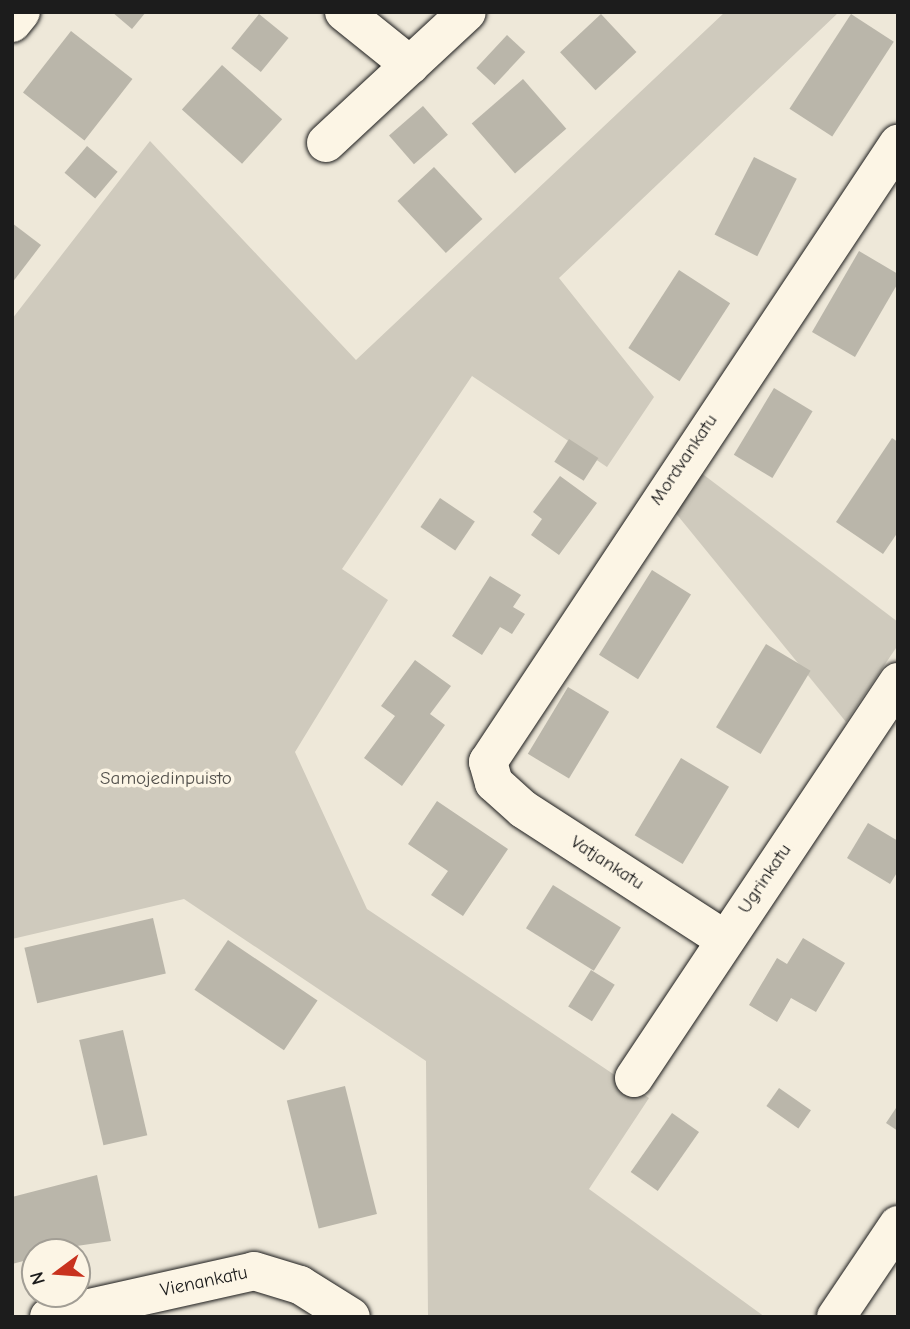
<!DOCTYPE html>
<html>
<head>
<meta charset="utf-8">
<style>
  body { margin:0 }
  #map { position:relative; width:910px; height:1329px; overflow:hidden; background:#eee8d9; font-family:"Comic Neue",sans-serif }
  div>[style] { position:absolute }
  .green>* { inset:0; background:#cfcabd }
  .building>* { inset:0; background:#bab6aa; transform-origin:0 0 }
  .roads { filter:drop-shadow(0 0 2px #1c1c1c) drop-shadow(0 0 2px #1c1c1c) }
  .minor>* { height:38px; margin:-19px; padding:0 19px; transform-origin:19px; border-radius:19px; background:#fcf5e5 }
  span { translate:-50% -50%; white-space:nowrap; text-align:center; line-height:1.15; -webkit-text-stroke:7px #fcf5e5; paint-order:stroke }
  .street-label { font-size:19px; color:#1c1c1c }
  .park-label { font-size:19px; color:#52504c }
  .frame { position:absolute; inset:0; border:14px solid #1c1c1c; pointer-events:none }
  .north { position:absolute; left:21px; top:1238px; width:70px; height:70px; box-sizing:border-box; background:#fcf5e5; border:2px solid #a29e95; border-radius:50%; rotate:254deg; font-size:19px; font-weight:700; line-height:28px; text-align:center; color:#1c1c1c }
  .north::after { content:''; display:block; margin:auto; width:24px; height:32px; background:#c8321e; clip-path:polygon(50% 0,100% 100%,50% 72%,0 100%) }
</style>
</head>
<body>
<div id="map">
  <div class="green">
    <div style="clip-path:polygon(725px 12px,839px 12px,559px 278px,654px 397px,607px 467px,472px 376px,342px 569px,388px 600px,295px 752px,367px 909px,649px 1098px,589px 1189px,765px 1317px,428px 1317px,426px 1061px,184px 899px,12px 939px,12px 319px,150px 141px,356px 360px)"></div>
    <div style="clip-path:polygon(700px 472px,898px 622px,898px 645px,846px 722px,674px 511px)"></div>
  </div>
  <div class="building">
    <div style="clip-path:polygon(112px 12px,146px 12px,132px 29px)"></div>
    <div style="left:259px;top:14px;width:38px;height:44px;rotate:39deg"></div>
    <div style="left:601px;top:14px;width:52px;height:56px;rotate:47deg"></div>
    <div style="left:851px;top:14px;width:51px;height:113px;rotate:33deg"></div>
    <div style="left:71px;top:31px;width:78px;height:78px;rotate:38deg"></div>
    <div style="left:507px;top:35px;width:25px;height:45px;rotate:43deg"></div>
    <div style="left:222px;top:65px;width:81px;height:60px;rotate:42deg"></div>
    <div style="left:523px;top:79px;width:66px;height:68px;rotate:49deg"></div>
    <div style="left:423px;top:106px;width:38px;height:45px;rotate:49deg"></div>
    <div style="left:87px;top:146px;width:40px;height:35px;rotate:40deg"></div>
    <div style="left:754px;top:157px;width:48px;height:87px;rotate:27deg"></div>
    <div style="left:434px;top:167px;width:71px;height:50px;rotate:47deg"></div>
    <div style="clip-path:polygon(12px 223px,41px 245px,12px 283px)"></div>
    <div style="clip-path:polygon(859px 251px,898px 274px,898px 283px,855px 357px,812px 332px)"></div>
    <div style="left:679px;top:270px;width:61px;height:93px;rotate:33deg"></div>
    <div style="left:774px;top:388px;width:45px;height:78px;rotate:31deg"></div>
    <div style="clip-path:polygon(892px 438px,898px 442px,898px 532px,883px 554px,836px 522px)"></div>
    <div style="left:569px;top:439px;width:35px;height:27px;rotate:33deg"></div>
    <div style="clip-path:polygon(560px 476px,597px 503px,559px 555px,531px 535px,542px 519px,533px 512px)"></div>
    <div style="left:440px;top:498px;width:42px;height:35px;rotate:34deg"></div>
    <div style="left:652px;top:570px;width:46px;height:100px;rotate:32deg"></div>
    <div style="clip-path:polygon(490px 576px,521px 595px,513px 607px,525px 614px,512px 634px,500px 627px,482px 655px,452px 636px)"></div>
    <div style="left:766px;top:644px;width:52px;height:97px;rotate:31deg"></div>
    <div style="clip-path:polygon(415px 660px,451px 686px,430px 714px,445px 725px,402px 786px,364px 758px,395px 716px,381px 706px)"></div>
    <div style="left:568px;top:687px;width:48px;height:78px;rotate:31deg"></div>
    <div style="left:681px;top:758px;width:56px;height:90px;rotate:31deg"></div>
    <div style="clip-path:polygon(437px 801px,508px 849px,463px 916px,431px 895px,448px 871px,408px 844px)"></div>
    <div style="clip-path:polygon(868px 823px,898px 841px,898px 871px,890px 884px,847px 858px)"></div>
    <div style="left:553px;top:885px;width:80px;height:51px;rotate:32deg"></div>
    <div style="left:153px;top:918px;width:57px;height:132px;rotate:77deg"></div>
    <div style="clip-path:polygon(803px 938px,845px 963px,816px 1012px,791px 998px,777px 1022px,749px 1005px,777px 958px,787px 964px)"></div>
    <div style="left:228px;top:940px;width:108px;height:60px;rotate:34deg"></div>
    <div style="left:591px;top:970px;width:28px;height:43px;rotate:32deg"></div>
    <div style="left:123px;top:1030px;width:108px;height:45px;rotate:77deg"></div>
    <div style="left:345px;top:1086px;width:132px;height:60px;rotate:76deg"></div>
    <div style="left:779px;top:1088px;width:39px;height:22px;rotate:35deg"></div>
    <div style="clip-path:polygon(898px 1105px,898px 1131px,886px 1123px)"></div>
    <div style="left:672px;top:1113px;width:33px;height:72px;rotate:35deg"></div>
    <div style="clip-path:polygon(97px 1175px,111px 1241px,35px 1252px,35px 1258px,12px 1264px,12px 1197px)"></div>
  </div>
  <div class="roads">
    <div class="minor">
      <div style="left:344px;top:12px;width:85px;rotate:38.8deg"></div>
      <div style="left:12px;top:23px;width:14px;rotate:-51deg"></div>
      <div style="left:326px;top:143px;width:192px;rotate:-42.9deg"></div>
      <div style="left:724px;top:939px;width:239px;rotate:-147.1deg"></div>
      <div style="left:523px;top:809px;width:39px;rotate:-138deg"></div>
      <div style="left:494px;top:783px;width:22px;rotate:-106deg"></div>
      <div style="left:488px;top:762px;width:742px;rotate:-56.44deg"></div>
      <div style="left:634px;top:1078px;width:476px;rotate:-56.3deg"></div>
      <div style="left:49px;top:1317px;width:210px;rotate:-12.6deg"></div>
      <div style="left:254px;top:1271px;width:48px;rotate:16.9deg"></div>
      <div style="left:300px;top:1285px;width:60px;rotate:32.1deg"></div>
      <div style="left:836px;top:1317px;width:111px;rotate:-56deg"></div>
    </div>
  </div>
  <div class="street-label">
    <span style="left:684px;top:460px;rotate:-56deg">Mordvankatu</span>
    <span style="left:607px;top:863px;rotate:33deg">Vatjankatu</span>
    <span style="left:765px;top:879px;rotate:-56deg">Ugrinkatu</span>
    <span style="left:204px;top:1282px;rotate:-12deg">Vienankatu</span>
  </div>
  <div class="park-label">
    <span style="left:166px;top:779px">Samojedinpuisto</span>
  </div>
  <div class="frame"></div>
  <div class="north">N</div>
</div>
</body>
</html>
